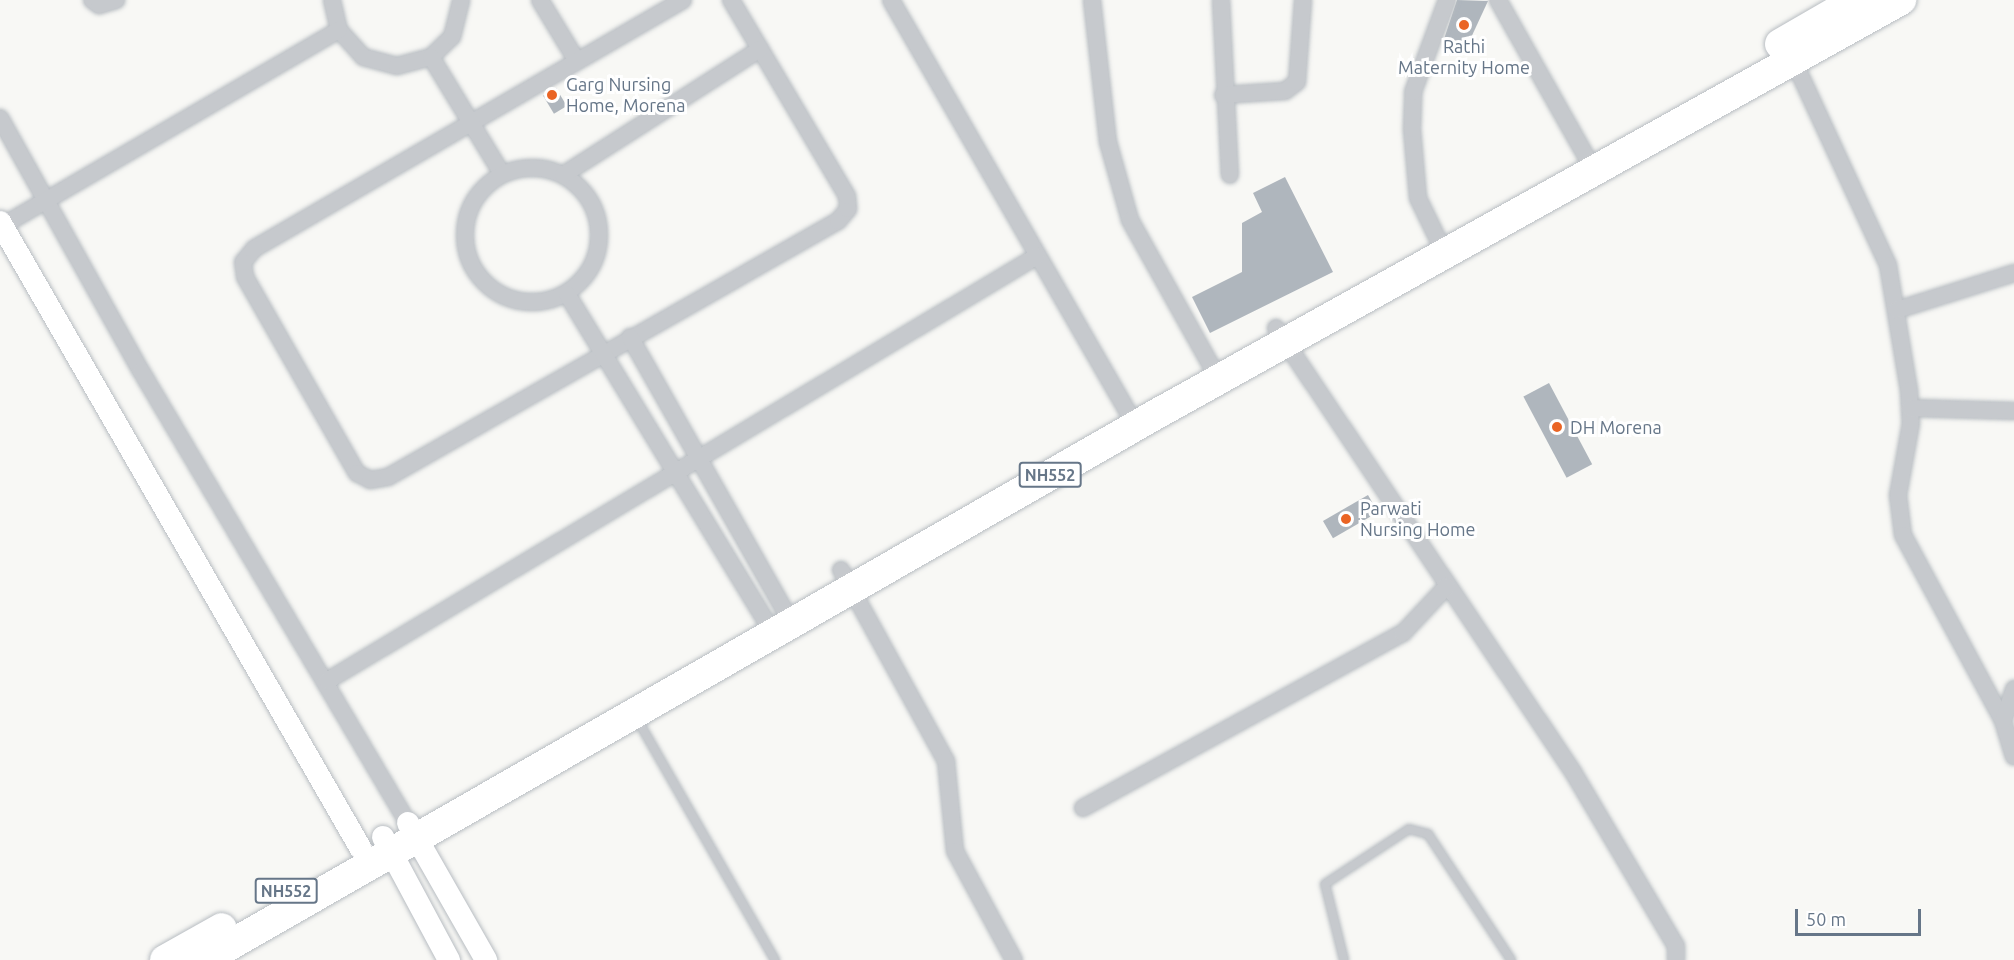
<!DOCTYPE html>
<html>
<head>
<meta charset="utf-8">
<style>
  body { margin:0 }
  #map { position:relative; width:2014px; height:960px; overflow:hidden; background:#f8f8f5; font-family:Ubuntu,sans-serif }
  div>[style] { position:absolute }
  .building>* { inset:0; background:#afb6bd; transform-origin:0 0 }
  .roads { filter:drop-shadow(0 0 2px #b8bdc2) drop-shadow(0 0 2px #b8bdc2) }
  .lane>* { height:8px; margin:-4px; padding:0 4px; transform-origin:4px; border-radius:4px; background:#c6c9cd }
  .street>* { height:16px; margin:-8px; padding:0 8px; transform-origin:8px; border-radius:8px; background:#c6c9cd }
  .street>.ring { margin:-8px; padding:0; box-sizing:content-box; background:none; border:16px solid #c6c9cd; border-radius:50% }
  .secondary>* { height:22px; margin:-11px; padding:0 11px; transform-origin:11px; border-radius:11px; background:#fff }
  .highway>* { height:30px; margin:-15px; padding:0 15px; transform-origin:15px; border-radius:15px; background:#fff }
  .dots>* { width:16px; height:16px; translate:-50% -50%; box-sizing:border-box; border:3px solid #fff; border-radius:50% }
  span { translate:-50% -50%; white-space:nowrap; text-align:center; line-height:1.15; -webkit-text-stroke:6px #fff; paint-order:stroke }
  .shield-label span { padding:2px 4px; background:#fff; border:2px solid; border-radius:4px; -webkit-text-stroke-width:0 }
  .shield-label { font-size:16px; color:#667688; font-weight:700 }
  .poi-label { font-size:18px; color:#667688 }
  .left { translate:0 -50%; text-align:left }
  .scale { position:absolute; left:1795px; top:909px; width:126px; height:27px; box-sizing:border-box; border:3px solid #667688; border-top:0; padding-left:8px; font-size:18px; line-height:21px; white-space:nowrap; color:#667688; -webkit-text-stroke:4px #fff; paint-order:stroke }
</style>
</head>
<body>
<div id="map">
  <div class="building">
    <div style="clip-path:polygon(1457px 0,1488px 1px,1463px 55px,1442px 45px)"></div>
    <div style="left:556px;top:88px;width:21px;height:15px;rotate:59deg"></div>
    <div style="clip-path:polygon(1285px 177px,1333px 272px,1210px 333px,1192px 297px,1242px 272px,1242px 223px,1262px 212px,1253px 193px)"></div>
    <div style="left:1549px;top:383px;width:92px;height:29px;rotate:62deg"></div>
    <div style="left:1368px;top:495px;width:20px;height:52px;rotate:60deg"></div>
  </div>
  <div class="roads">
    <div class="lane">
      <div style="left:637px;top:719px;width:278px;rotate:60.2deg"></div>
      <div style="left:1344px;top:960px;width:78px;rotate:-104deg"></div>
      <div style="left:1325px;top:884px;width:100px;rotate:-33.2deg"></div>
      <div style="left:1409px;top:829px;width:20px;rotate:15deg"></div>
      <div style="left:1428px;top:834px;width:151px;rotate:56.6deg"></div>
    </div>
    <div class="street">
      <div style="left:92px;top:0;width:9px;rotate:36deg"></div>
      <div style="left:99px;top:5px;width:18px;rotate:-16deg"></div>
      <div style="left:332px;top:0;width:31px;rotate:77deg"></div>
      <div style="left:339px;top:30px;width:36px;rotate:48deg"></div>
      <div style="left:363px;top:57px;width:35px;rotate:15deg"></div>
      <div style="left:397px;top:66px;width:35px;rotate:-15deg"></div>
      <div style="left:431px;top:57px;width:29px;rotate:-44deg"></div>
      <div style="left:452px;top:37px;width:38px;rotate:-76deg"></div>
      <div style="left:540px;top:0;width:71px;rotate:58.8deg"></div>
      <div style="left:683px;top:0;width:496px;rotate:149.9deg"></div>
      <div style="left:254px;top:249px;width:17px;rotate:130deg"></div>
      <div style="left:243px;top:262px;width:15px;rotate:82deg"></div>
      <div style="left:245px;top:277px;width:226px;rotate:60.3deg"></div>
      <div style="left:357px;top:473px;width:15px;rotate:28deg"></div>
      <div style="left:370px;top:480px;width:18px;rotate:-9deg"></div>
      <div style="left:388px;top:477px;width:518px;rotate:-29.64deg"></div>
      <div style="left:838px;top:221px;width:16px;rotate:-50deg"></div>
      <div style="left:848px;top:209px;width:13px;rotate:-94deg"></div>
      <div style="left:847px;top:196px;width:228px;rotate:-120.6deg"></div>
      <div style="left:891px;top:0;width:491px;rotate:60.1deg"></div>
      <div style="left:1092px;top:0;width:143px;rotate:83.6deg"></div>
      <div style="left:1108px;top:142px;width:81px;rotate:74.2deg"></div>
      <div style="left:1130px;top:220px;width:183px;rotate:60.9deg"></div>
      <div style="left:1221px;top:0;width:175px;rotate:87.1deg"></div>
      <div style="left:1498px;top:0;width:197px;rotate:60.6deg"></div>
      <div style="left:1790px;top:53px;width:234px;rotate:65.2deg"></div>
      <div style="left:1888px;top:265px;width:127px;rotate:80.5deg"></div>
      <div style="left:1909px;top:390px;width:33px;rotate:87deg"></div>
      <div style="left:1911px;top:423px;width:73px;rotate:100.2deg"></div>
      <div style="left:1898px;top:495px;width:40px;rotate:82.9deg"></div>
      <div style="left:1903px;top:535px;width:211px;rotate:61.7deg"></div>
      <div style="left:2003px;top:721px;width:37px;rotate:73deg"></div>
      <div style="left:431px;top:57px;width:137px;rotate:58.7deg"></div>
      <div style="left:1223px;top:95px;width:62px;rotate:-3.7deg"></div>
      <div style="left:1285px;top:91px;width:15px;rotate:-37deg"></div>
      <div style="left:1297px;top:82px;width:82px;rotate:-85.8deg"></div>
      <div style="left:0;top:118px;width:290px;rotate:60.9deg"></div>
      <div style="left:141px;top:371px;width:525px;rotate:59.43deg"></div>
      <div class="ring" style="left:465px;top:168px;width:118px;height:118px"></div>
      <div style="left:563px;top:175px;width:234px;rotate:-32.6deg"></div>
      <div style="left:2px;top:226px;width:390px;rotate:-30.2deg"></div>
      <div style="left:1446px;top:256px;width:64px;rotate:-115.8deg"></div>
      <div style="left:1418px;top:198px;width:69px;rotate:-95deg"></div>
      <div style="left:1412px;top:129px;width:37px;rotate:-88deg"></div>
      <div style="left:1413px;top:92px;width:98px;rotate:-69.7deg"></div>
      <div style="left:567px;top:294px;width:397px;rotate:58.7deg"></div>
      <div style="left:1897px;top:310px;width:123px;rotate:-17.5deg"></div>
      <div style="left:1276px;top:328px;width:534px;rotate:56.22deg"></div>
      <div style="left:1573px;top:772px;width:202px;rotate:59.4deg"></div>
      <div style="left:1676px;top:946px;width:14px;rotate:90deg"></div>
      <div style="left:630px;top:337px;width:327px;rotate:60.5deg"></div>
      <div style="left:1910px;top:408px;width:104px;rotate:1.7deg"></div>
      <div style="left:841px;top:570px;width:218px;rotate:61.2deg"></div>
      <div style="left:946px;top:761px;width:90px;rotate:84.3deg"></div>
      <div style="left:955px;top:851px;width:124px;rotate:61.6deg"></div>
      <div style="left:327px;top:681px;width:827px;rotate:-30.9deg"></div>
      <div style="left:2003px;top:721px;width:34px;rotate:-71deg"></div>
      <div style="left:1083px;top:808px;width:365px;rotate:-28.7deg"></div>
      <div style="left:1403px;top:633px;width:64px;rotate:-46.9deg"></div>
    </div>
    <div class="secondary">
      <div style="left:0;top:222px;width:723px;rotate:60.07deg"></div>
      <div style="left:408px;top:823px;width:158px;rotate:60.3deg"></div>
      <div style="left:383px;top:837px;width:140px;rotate:61.8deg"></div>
    </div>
    <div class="highway">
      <div style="left:1780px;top:44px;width:88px;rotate:-30.1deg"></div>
      <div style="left:165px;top:960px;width:65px;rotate:-29.3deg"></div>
      <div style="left:204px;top:960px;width:1104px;rotate:-29.82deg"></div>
      <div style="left:1162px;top:411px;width:846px;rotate:-29.08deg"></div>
    </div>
  </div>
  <div class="dots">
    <div style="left:1464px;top:25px;background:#ea6424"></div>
    <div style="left:552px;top:95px;background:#ea6424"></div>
    <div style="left:1557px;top:427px;background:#ea6424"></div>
    <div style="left:1346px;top:519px;background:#ea6424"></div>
  </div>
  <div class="shield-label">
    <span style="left:1050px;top:475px">NH552</span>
    <span style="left:286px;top:891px">NH552</span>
  </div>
  <div class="poi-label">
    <span style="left:1464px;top:57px">Rathi<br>Maternity Home</span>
    <span class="left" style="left:566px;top:95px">Garg Nursing<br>Home, Morena</span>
    <span class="left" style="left:1570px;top:427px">DH Morena</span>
    <span class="left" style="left:1360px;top:519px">Parwati<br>Nursing Home</span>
  </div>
  <div class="scale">50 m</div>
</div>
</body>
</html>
